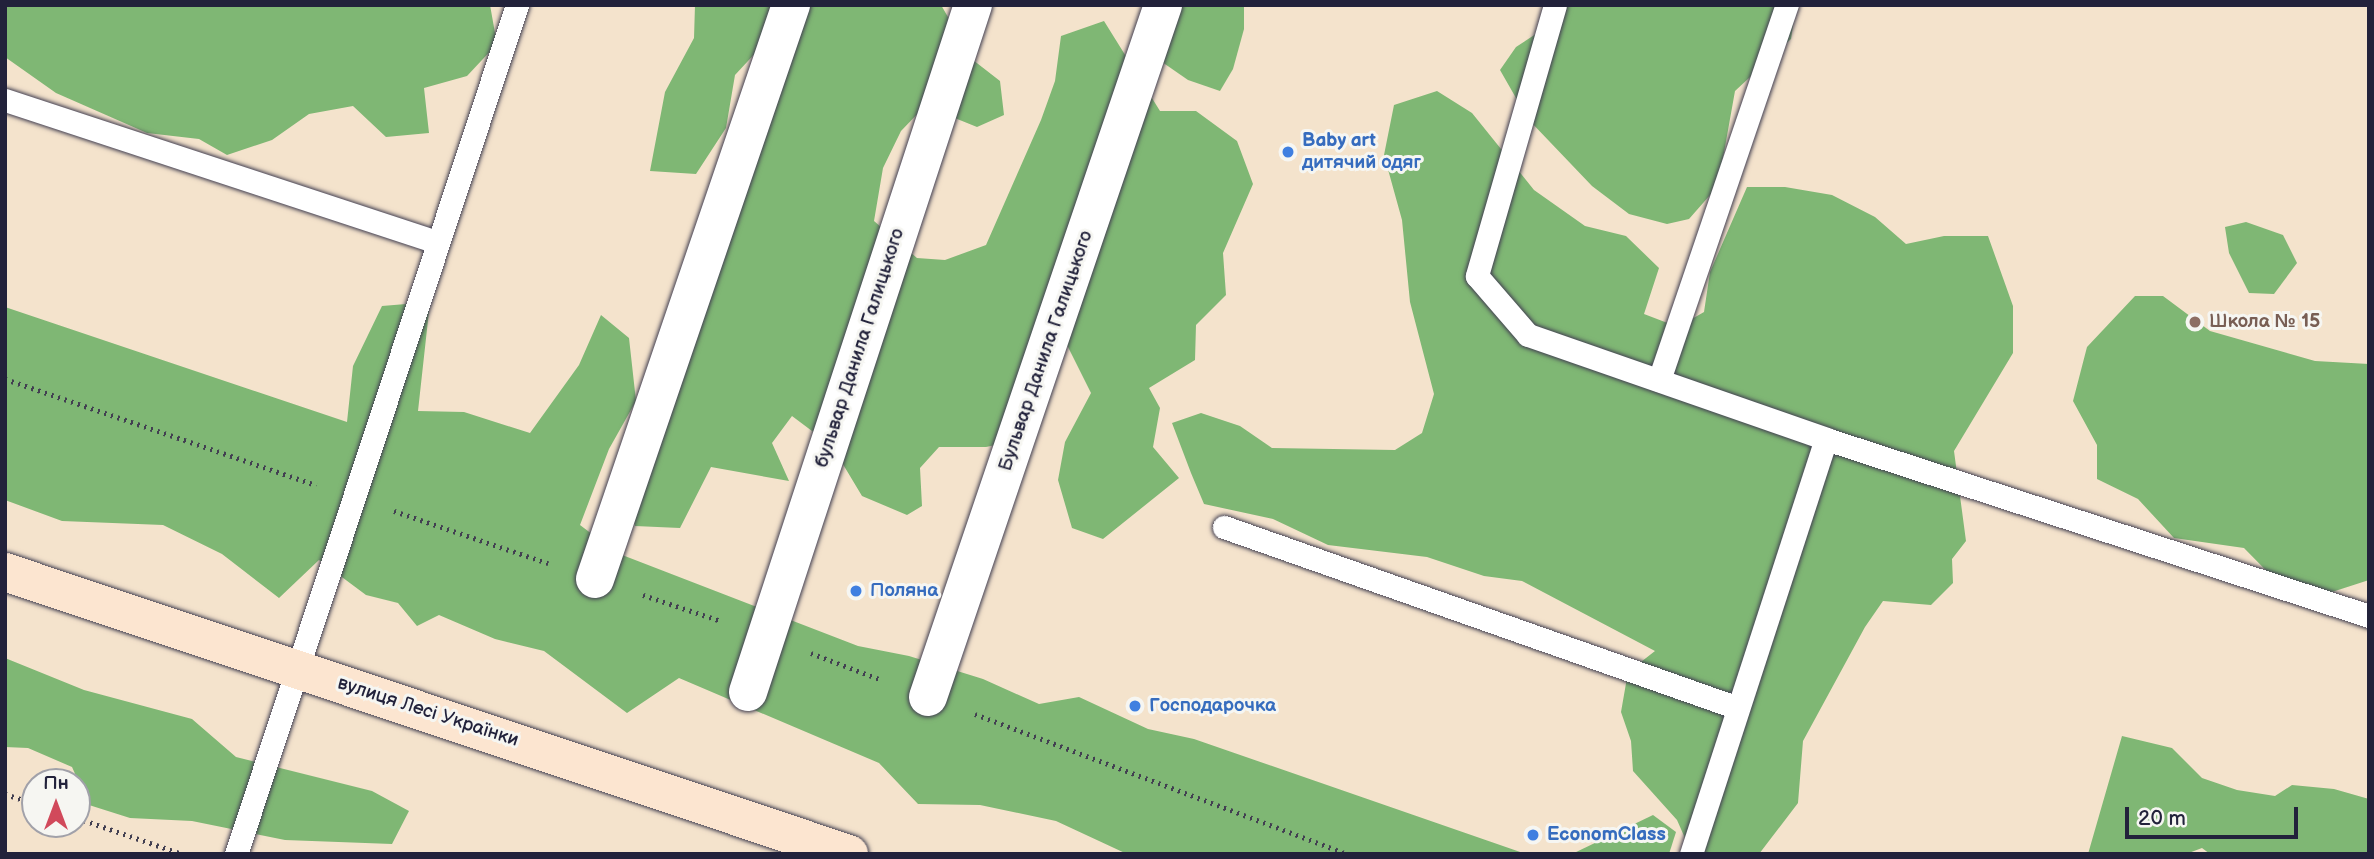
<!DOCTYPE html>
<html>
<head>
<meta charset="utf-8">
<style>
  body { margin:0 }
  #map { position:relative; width:2374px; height:859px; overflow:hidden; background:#f4e3cc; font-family:"Balsamiq Sans",sans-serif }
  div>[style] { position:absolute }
  .forest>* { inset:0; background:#7fb774 }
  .path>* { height:4.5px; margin-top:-2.25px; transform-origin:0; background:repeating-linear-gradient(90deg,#423f51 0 2px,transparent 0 7px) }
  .roads { filter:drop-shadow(0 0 2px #423f51) drop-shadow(0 0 2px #423f51) }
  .lane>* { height:23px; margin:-11.5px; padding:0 11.5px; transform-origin:11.5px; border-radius:11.5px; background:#fff }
  .street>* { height:38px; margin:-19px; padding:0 19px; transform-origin:19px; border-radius:19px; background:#fff }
  .secondary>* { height:38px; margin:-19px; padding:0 19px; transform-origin:19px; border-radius:19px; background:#fce5d0 }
  .dots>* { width:19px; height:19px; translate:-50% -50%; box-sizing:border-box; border:4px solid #f6f6f2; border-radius:50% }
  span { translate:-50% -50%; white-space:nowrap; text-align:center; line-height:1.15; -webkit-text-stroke:6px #f6f6f2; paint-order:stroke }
  .shop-label { font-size:19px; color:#366cbe; font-weight:700 }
  .left { translate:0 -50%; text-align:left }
  .education-label { font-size:19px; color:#785e54; font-weight:700 }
  .street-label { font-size:19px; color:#22223b }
  .frame { position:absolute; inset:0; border:7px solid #22223b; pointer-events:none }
  .north { position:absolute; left:21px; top:768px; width:70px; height:70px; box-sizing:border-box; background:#f6f6f2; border:2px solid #a1a1a9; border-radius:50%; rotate:0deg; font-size:19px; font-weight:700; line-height:28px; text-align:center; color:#22223b }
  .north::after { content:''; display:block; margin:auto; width:24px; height:32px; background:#d1495b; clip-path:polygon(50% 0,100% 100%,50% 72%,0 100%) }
  .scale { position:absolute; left:2125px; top:807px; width:173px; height:32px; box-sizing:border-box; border:4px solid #22223b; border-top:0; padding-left:9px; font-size:21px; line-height:24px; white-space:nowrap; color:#22223b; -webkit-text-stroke:5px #f6f6f2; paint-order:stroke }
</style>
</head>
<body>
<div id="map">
  <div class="forest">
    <div style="clip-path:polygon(5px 5px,490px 5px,497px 44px,467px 76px,424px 88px,429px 133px,386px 137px,353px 106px,309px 114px,272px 140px,227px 155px,199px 139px,147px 133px,56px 93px,5px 57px)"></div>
    <div style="clip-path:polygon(695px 5px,783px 5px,772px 35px,735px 75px,726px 128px,696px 174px,650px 171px,665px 92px,694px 38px)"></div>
    <div style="clip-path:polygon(805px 5px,941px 5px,973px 60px,1000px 81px,1004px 115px,977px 127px,925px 106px,901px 131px,883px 168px,874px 221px,917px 258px,945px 260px,986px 245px,1041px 120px,1055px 81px,1061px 36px,1104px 21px,1160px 111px,1196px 111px,1237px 141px,1253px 184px,1223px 253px,1226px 295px,1196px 325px,1195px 360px,1149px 388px,1160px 408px,1153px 447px,1179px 478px,1103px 539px,1072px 528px,1058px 480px,1065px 442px,1091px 393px,1067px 345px,1024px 439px,986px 447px,939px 447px,920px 468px,922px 506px,907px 515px,862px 496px,832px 446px,792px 416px,772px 443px,789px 481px,711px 467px,680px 528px,635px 526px,626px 495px)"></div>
    <div style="clip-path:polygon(1146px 5px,1244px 5px,1244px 29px,1233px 69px,1220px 91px,1188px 80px,1162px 62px)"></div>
    <div style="clip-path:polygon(1554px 5px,1796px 5px,1791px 39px,1735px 91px,1718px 186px,1689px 219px,1667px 224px,1629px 214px,1592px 186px,1528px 119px,1500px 70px,1516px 47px,1548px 26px)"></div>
    <div style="clip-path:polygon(1437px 91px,1472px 113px,1534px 190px,1585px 226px,1626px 236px,1659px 268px,1644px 314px,1678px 327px,1704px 312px,1710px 272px,1747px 187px,1785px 187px,1832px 195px,1875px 217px,1906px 244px,1944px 236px,1988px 236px,2013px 306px,2013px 353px,1954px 451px,1966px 541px,1952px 559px,1953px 583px,1931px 605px,1883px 601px,1865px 627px,1803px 741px,1798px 803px,1759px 854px,1692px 854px,1677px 820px,1633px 771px,1631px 741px,1621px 712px,1628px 672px,1655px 651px,1522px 581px,1484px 576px,1427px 557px,1328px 545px,1273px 519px,1204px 504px,1191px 473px,1172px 423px,1201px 413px,1240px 426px,1272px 448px,1395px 450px,1422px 433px,1434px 394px,1410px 302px,1402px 220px,1384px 155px,1394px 105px)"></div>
    <div style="clip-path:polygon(2246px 222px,2283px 235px,2297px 263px,2274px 294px,2249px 293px,2229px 253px,2225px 227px)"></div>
    <div style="clip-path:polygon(2135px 296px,2163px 296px,2210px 331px,2315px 361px,2369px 364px,2369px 580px,2298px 603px,2244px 548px,2174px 538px,2138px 499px,2097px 479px,2097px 445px,2073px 401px,2087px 347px)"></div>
    <div style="clip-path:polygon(430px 302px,418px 411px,464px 412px,530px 433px,579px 365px,601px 315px,629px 338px,636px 401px,609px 449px,580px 525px,617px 553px,858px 646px,909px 656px,983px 679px,1039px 704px,1079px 697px,1148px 729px,1194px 739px,1526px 854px,1127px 854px,1056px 821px,980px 805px,918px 804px,879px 763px,679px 678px,627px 713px,544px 651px,495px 639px,439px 615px,417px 626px,398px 603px,366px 595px,319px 560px,279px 598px,222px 554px,163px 525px,62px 521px,5px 500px,5px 307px,347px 422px,353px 366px,382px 306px)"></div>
    <div style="clip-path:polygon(5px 658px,84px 690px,192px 719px,236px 757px,372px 791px,409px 811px,392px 844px,285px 840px,192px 821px,130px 818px,89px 805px,72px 767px,28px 748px,5px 747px)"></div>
    <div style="clip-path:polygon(2122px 736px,2172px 748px,2202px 778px,2237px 790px,2275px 796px,2292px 785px,2334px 789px,2369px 799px,2369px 854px,2210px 854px,2202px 848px,2186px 854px,2088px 854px)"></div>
    <div style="clip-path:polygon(1653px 815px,1676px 832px,1669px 854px,1572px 854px)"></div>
  </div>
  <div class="path">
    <div style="left:5px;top:379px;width:329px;rotate:18.8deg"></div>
    <div style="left:394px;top:511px;width:163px;rotate:18.7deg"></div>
    <div style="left:643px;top:595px;width:82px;rotate:18.4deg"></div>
    <div style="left:811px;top:653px;width:76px;rotate:20.8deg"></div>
    <div style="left:975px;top:714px;width:398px;rotate:20.6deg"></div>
    <div style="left:5px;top:794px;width:32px;rotate:18deg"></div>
    <div style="left:77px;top:818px;width:111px;rotate:18.9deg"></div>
  </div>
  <div class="roads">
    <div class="lane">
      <div style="left:1555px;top:5px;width:282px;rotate:106.1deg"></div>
      <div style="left:1477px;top:276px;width:78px;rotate:49.2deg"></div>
      <div style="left:1528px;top:335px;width:316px;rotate:19.2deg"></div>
      <div style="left:5px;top:100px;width:453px;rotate:18.2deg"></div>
      <div style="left:1659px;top:380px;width:396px;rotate:-71.2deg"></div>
      <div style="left:1224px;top:527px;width:545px;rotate:19.4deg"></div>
      <div style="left:236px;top:854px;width:894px;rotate:-71.69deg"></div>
      <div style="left:1691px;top:854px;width:436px;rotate:-72deg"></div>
      <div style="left:1826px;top:439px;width:571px;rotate:18.05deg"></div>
    </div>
    <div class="street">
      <div style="left:595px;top:579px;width:607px;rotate:-71.15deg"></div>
      <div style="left:748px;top:692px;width:723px;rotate:-71.87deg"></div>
      <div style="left:928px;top:697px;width:731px;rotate:-71.24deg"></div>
    </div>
    <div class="secondary">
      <div style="left:5px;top:572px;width:890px;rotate:18.48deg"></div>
    </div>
  </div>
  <div class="dots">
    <div style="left:1288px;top:152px;background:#3f7fe0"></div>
    <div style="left:2195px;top:322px;background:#8d6e63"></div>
    <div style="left:856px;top:591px;background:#3f7fe0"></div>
    <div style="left:1135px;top:706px;background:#3f7fe0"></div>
    <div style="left:1533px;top:835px;background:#3f7fe0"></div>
  </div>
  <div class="shop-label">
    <span class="left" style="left:1302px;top:152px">Baby art<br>дитячий одяг</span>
    <span class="left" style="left:870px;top:591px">Поляна</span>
    <span class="left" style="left:1149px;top:706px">Господарочка</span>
    <span class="left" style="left:1547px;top:835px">EconomClass</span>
  </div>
  <div class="education-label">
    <span class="left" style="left:2209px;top:322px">Школа № 15</span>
  </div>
  <div class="street-label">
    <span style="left:860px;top:348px;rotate:-72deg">бульвар Данила Галицького</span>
    <span style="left:1046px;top:351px;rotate:-71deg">Бульвар Данила Галицького</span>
    <span style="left:428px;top:712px;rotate:18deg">вулиця Лесі Українки</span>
  </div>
  <div class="frame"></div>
  <div class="north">Пн</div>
  <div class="scale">20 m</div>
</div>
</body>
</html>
